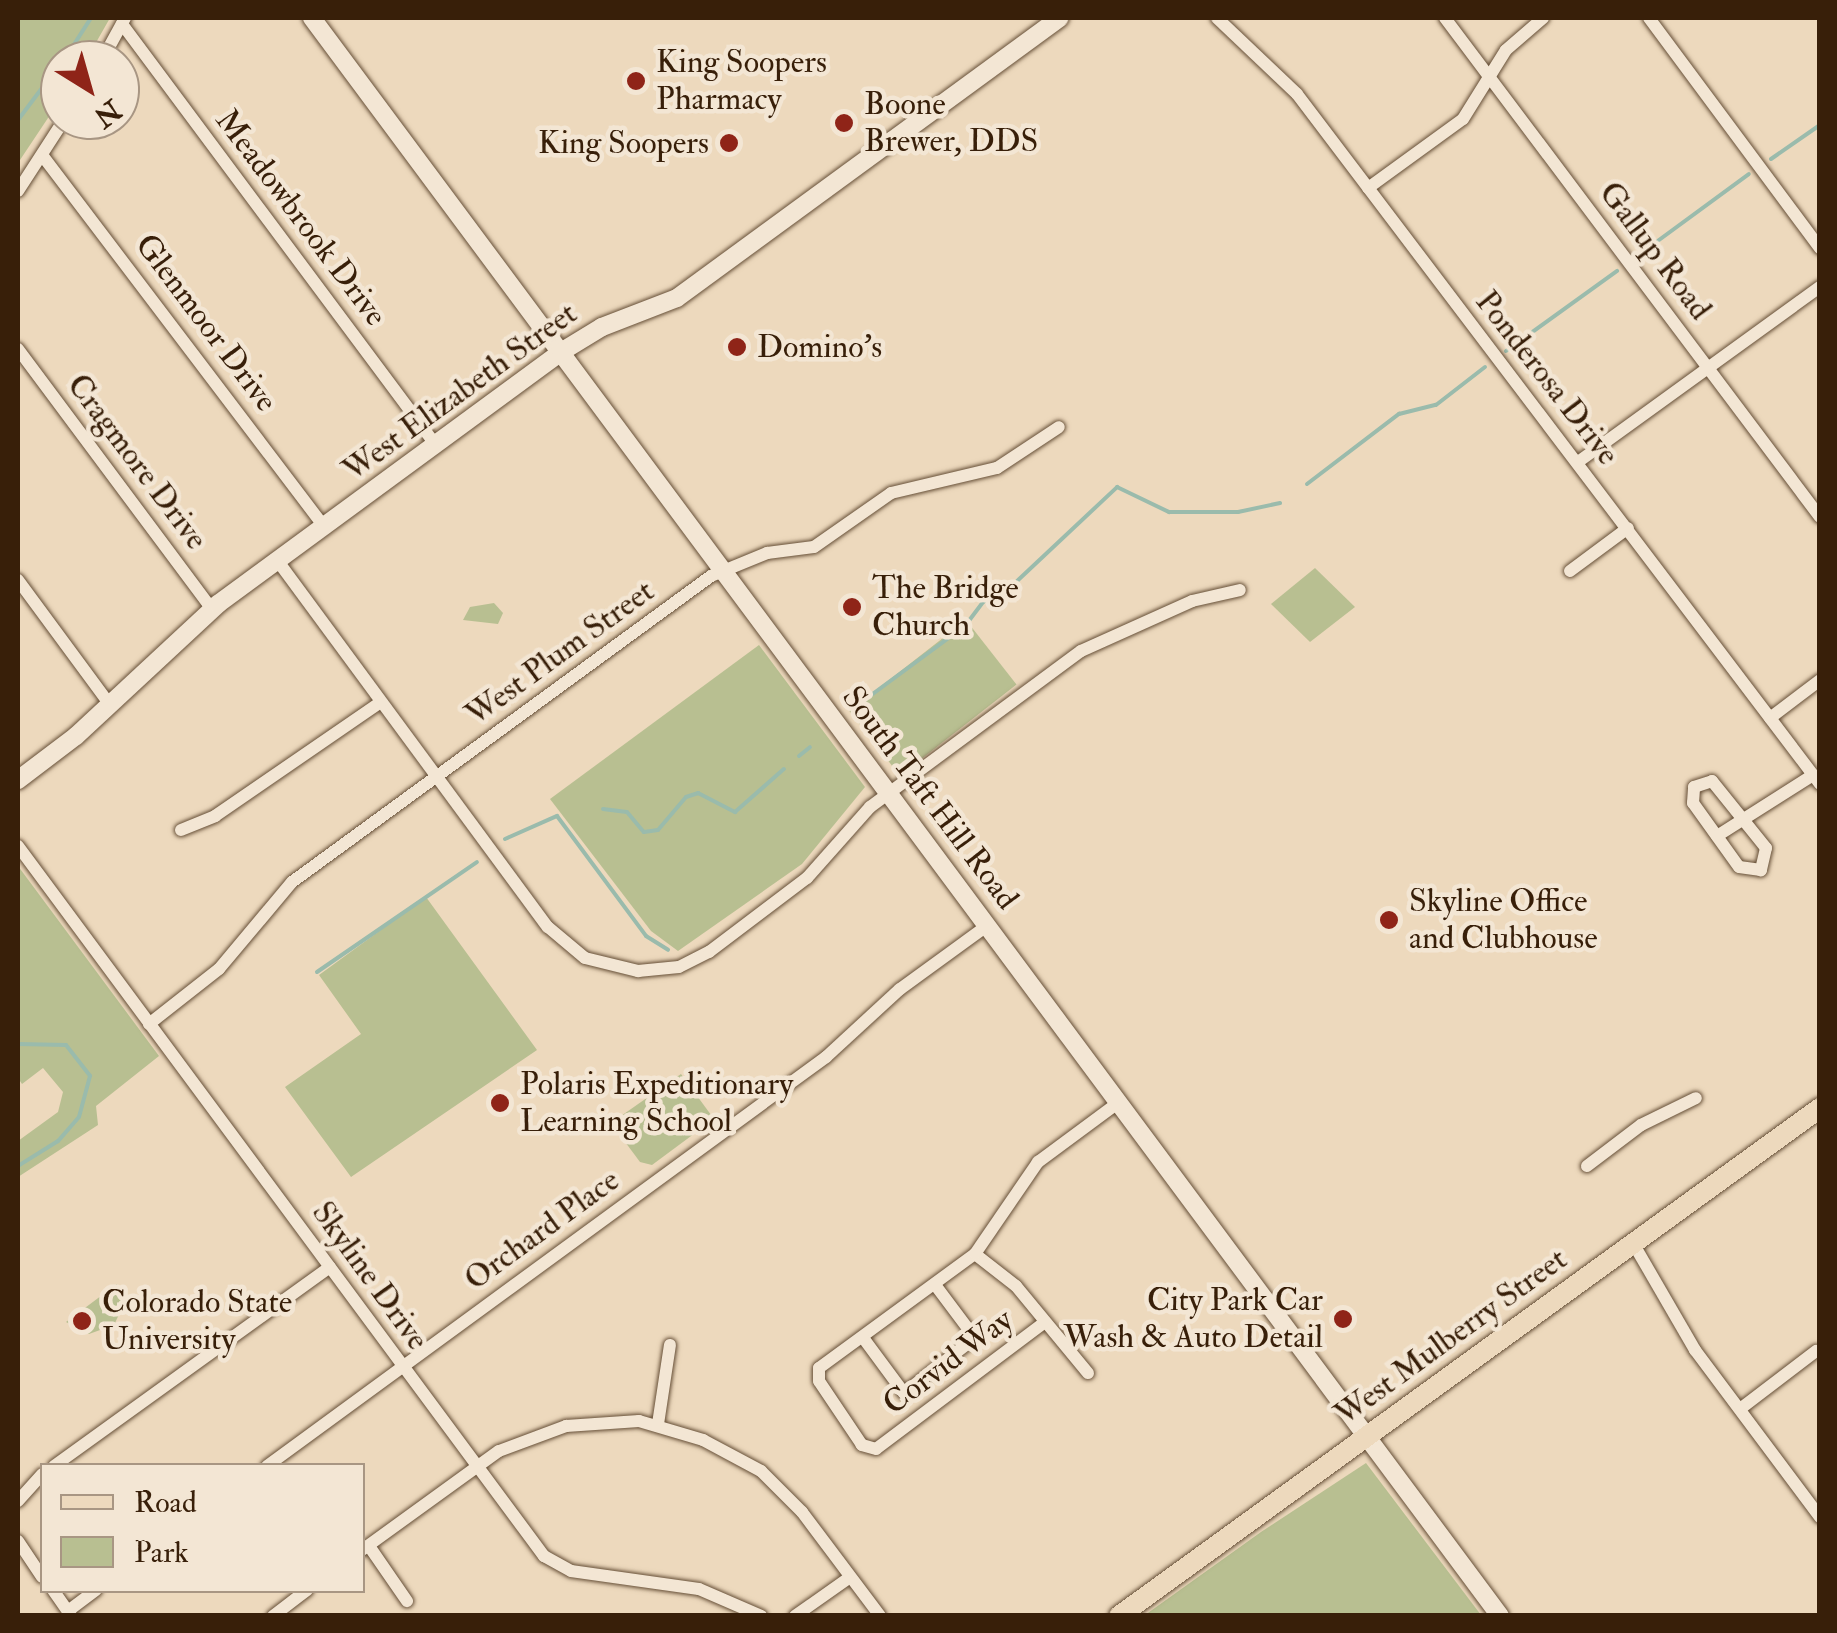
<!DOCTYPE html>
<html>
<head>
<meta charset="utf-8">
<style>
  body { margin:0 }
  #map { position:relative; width:1837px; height:1633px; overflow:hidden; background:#edd9bd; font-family:"IM FELL Double Pica",serif }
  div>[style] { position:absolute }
  .green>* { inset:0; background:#b8bf91; transform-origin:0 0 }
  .stream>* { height:4px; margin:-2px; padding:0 2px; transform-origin:2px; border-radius:2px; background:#9abbac }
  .roads { filter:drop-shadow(0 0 2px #654e36) drop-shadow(0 0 2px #654e36) }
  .minor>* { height:12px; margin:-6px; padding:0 6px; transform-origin:6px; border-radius:6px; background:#f3e6d4 }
  .secondary>* { height:18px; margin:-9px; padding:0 9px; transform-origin:9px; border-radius:9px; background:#f3e6d4 }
  .primary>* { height:20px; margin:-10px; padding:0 10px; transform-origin:10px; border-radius:10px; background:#edd9bd }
  .dots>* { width:28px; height:28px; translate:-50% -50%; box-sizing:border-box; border:5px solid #f3e6d4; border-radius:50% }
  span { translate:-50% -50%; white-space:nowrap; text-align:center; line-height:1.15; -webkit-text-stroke:9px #f3e6d4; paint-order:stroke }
  .poi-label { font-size:32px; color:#381f09 }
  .left { translate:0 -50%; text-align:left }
  .right { translate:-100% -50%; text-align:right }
  .street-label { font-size:32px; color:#381f09 }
  .frame { position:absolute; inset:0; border:20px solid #381f09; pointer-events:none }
  .legend { position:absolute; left:40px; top:1463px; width:325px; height:130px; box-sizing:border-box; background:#f3e6d4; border:2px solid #a89683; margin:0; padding:12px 18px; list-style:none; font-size:30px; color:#381f09 }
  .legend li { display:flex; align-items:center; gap:20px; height:50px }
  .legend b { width:50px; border:2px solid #a89683 }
  .north { position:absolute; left:40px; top:40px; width:100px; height:100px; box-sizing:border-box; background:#f3e6d4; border:2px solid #a89683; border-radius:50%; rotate:143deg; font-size:28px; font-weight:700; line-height:40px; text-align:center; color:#381f09 }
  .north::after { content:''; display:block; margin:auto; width:35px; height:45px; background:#8f2418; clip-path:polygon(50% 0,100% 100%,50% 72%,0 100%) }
</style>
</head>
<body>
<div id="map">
  <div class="green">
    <div style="clip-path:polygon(18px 18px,110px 18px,86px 60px,60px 60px,60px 100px,18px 163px)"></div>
    <div style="clip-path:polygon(1315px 568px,1355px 607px,1310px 642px,1271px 604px)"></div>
    <div style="clip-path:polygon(494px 603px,503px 613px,498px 624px,463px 620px,470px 607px)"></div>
    <div style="left:966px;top:620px;width:82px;height:148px;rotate:52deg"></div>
    <div style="clip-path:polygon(759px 645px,865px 787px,802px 864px,678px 951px,651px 931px,550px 799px)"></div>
    <div style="clip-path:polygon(18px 866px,159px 1056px,96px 1106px,98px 1125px,18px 1177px,18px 1141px,58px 1112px,63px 1092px,43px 1068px,22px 1084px,18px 1078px)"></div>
    <div style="clip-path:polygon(426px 897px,537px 1050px,351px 1177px,285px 1087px,361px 1034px,319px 975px)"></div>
    <div style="clip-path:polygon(681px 1074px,714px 1119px,652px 1165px,640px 1162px,611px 1123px)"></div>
    <div style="clip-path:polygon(117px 1284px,123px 1306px,114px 1325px,89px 1334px,66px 1322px)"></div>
    <div style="clip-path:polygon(1366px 1463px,1481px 1615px,1145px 1615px,1261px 1532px)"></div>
  </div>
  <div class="stream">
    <div style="left:64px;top:60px;width:50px;rotate:-57.3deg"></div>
    <div style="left:18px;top:120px;width:70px;rotate:-53.1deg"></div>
    <div style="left:1771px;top:159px;width:60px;rotate:-34.8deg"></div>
    <div style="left:1644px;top:251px;width:130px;rotate:-36.3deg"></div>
    <div style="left:1506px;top:351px;width:137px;rotate:-35.8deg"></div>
    <div style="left:1307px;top:484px;width:116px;rotate:-37.3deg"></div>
    <div style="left:1399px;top:414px;width:38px;rotate:-14deg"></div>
    <div style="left:1436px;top:405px;width:62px;rotate:-37.8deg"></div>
    <div style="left:855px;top:707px;width:137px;rotate:-36.4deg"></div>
    <div style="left:965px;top:626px;width:30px;rotate:-53deg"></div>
    <div style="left:983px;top:602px;width:39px;rotate:-31deg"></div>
    <div style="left:1016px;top:582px;width:139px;rotate:-43.2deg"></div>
    <div style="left:1117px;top:487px;width:58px;rotate:25.7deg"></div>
    <div style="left:1169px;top:512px;width:69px"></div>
    <div style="left:1238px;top:512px;width:43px;rotate:-12.1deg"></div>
    <div style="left:799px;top:756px;width:14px;rotate:-39deg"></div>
    <div style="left:603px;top:809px;width:24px;rotate:7deg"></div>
    <div style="left:627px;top:812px;width:26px;rotate:50deg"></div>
    <div style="left:644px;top:832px;width:14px;rotate:-8deg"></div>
    <div style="left:658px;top:830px;width:43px;rotate:-49.7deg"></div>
    <div style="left:686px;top:797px;width:13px;rotate:-18deg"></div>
    <div style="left:698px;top:793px;width:42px;rotate:27.2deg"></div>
    <div style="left:735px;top:812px;width:65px;rotate:-41.3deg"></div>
    <div style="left:505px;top:839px;width:57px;rotate:-23.9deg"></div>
    <div style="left:557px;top:816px;width:149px;rotate:53.4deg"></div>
    <div style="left:646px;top:936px;width:26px;rotate:32deg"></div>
    <div style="left:317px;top:972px;width:194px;rotate:-34.5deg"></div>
    <div style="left:18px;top:1044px;width:48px;rotate:1.2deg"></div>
    <div style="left:66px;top:1045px;width:39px;rotate:52deg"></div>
    <div style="left:90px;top:1076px;width:42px;rotate:105deg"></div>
    <div style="left:79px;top:1117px;width:32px;rotate:131deg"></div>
    <div style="left:58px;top:1141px;width:47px;rotate:148deg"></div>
  </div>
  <div class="roads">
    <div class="minor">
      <div style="left:1217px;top:18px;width:110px;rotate:43.5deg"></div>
      <div style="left:1297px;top:94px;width:866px;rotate:52.84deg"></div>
      <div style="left:1445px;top:18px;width:624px;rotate:53.08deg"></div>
      <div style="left:1649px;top:18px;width:287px;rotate:53.4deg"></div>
      <div style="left:122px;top:24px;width:524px;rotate:53.31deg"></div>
      <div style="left:102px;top:60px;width:48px;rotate:-61.3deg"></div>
      <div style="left:42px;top:155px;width:466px;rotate:52.8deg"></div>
      <div style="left:1368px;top:188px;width:117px;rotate:-36deg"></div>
      <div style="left:1463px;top:119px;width:81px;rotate:-58.1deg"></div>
      <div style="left:1506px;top:50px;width:49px;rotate:-40.9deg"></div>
      <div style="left:18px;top:191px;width:85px;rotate:-57.1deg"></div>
      <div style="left:18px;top:349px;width:324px;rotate:53.3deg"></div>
      <div style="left:1578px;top:462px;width:299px;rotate:-35.9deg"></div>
      <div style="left:277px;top:560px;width:456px;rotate:53.6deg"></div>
      <div style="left:548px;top:927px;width:48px;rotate:40deg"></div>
      <div style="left:585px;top:958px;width:55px;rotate:13.8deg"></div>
      <div style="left:638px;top:971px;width:41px;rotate:-5.6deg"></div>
      <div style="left:679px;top:967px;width:34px;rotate:-27deg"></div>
      <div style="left:709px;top:952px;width:123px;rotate:-37.1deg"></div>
      <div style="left:807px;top:878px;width:95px;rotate:-48.4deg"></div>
      <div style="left:870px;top:807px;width:262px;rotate:-36.5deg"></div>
      <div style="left:1081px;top:651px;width:122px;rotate:-24.2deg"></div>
      <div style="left:1192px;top:601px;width:49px;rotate:-12.9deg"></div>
      <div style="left:1570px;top:571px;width:72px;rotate:-36.6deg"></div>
      <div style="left:18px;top:580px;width:155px;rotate:53.6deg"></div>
      <div style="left:1770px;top:718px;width:63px;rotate:-37.2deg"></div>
      <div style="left:1712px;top:781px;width:86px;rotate:51.1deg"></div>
      <div style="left:1766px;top:848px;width:23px;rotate:103deg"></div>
      <div style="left:1761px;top:870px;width:22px;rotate:-172deg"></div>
      <div style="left:1739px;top:867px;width:79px;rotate:-125.7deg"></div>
      <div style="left:1693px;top:803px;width:16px;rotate:-86deg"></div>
      <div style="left:1694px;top:787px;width:19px;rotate:-18deg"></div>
      <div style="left:181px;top:830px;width:37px;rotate:-22deg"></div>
      <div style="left:215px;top:816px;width:201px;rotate:-34.5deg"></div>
      <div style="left:1717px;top:836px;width:114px;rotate:-32.4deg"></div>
      <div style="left:18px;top:846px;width:884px;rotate:53.47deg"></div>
      <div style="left:544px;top:1556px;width:31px;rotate:29deg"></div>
      <div style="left:571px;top:1571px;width:129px;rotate:8deg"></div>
      <div style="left:699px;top:1589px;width:68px;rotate:23.5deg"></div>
      <div style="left:149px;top:1024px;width:89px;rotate:-38.2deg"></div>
      <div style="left:219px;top:969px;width:114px;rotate:-50deg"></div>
      <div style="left:292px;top:882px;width:519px;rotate:-36.14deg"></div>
      <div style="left:711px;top:576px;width:61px;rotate:-22.3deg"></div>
      <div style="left:767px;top:553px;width:47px;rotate:-7.3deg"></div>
      <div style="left:814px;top:547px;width:94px;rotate:-35deg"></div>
      <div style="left:891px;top:493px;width:109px;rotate:-13.3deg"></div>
      <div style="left:997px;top:468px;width:74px;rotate:-33.5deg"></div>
      <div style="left:1587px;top:1166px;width:68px;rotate:-37.2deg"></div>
      <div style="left:1641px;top:1125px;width:61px;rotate:-26.1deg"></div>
      <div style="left:1633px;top:1243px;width:124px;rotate:59.9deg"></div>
      <div style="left:1695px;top:1350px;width:209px;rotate:53.2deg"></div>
      <div style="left:975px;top:1254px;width:52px;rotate:38deg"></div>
      <div style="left:1016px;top:1286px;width:113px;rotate:50.4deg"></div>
      <div style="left:1045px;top:1322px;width:211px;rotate:143.1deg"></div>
      <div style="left:876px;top:1449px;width:15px;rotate:-164deg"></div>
      <div style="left:862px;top:1445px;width:77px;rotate:-123.9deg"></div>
      <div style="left:819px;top:1381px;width:13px;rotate:-90deg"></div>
      <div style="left:819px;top:1368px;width:193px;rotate:-36.2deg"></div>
      <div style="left:975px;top:1254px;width:112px;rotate:-55.6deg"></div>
      <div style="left:1038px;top:1162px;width:101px;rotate:-36.5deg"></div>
      <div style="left:864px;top:1339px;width:67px;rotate:53.5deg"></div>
      <div style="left:904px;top:1393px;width:90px;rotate:-37.8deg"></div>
      <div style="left:975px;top:1338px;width:65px;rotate:-126.9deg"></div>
      <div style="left:1740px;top:1409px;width:96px;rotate:-37.3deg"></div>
      <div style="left:658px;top:1424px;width:80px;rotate:-81.4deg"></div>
      <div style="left:54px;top:1466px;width:340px;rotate:-35.8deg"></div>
      <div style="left:267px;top:1466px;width:693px;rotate:-36.19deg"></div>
      <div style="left:826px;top:1057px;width:100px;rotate:-42.6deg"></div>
      <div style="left:900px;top:989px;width:109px;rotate:-36deg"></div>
      <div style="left:18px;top:1501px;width:36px;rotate:-48deg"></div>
      <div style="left:18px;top:1541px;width:43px;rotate:56.3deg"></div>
      <div style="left:369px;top:1546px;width:67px;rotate:55.4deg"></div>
      <div style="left:362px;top:1550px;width:169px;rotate:-35.9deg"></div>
      <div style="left:499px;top:1451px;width:72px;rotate:-20.5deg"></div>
      <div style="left:566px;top:1426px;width:73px;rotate:-3.9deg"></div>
      <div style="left:639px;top:1421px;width:67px;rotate:16.5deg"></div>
      <div style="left:703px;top:1440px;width:66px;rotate:28.1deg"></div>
      <div style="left:761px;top:1471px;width:58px;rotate:45deg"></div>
      <div style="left:802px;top:1512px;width:130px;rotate:53.1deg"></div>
      <div style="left:53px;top:1590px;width:32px;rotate:55deg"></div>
      <div style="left:68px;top:1611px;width:35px;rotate:-37deg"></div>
      <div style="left:273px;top:1616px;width:43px;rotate:-37.4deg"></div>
      <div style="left:795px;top:1616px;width:67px;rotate:-35.3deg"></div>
    </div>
    <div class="secondary">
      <div style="left:312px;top:18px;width:1991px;rotate:53.37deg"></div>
      <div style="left:18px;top:780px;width:73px;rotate:-37.2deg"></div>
      <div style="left:76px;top:736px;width:194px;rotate:-42.9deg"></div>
      <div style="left:218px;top:604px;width:426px;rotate:-36.3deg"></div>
      <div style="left:561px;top:352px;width:48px;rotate:-31.4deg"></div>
      <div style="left:602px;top:327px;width:80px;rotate:-21.1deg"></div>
      <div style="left:677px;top:298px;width:474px;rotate:-36.2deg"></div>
    </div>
    <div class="primary">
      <div style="left:1119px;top:1616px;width:866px;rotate:-35.93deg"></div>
    </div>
  </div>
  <div class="dots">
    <div style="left:636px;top:81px;background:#8f2418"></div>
    <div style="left:844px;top:123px;background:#8f2418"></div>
    <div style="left:729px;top:143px;background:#8f2418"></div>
    <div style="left:737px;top:347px;background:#8f2418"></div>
    <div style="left:852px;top:607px;background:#8f2418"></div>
    <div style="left:1389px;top:920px;background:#8f2418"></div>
    <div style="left:500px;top:1103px;background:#8f2418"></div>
    <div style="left:1343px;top:1319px;background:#8f2418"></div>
    <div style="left:82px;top:1321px;background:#8f2418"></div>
  </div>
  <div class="poi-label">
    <span class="left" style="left:656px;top:81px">King Soopers<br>Pharmacy</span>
    <span class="left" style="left:864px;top:123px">Boone<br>Brewer, DDS</span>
    <span class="right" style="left:709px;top:143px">King Soopers</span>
    <span class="left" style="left:757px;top:347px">Domino's</span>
    <span class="left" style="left:872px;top:607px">The Bridge<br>Church</span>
    <span class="left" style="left:1409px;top:920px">Skyline Office<br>and Clubhouse</span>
    <span class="left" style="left:520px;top:1103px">Polaris Expeditionary<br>Learning School</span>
    <span class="right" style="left:1323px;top:1319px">City Park Car<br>Wash &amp; Auto Detail</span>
    <span class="left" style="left:102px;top:1321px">Colorado State<br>University</span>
  </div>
  <div class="street-label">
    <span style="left:301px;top:218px;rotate:53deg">Meadowbrook Drive</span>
    <span style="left:1655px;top:251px;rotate:53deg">Gallup Road</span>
    <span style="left:206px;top:323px;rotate:53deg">Glenmoor Drive</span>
    <span style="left:1547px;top:378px;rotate:52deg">Ponderosa Drive</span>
    <span style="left:460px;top:392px;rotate:-36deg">West Elizabeth Street</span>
    <span style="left:137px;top:462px;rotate:53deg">Cragmore Drive</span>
    <span style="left:560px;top:653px;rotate:-36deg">West Plum Street</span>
    <span style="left:930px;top:798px;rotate:53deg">South Taft Hill Road</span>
    <span style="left:542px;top:1230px;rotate:-36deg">Orchard Place</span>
    <span style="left:370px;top:1276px;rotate:54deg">Skyline Drive</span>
    <span style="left:1451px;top:1337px;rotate:-36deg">West Mulberry Street</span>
    <span style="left:948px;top:1362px;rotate:-37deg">Corvid Way</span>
  </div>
  <div class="frame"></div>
  <ul class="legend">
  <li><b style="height:12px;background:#edd9bd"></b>Road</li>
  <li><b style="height:28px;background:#b8bf91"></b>Park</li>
  </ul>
  <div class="north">N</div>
</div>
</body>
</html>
